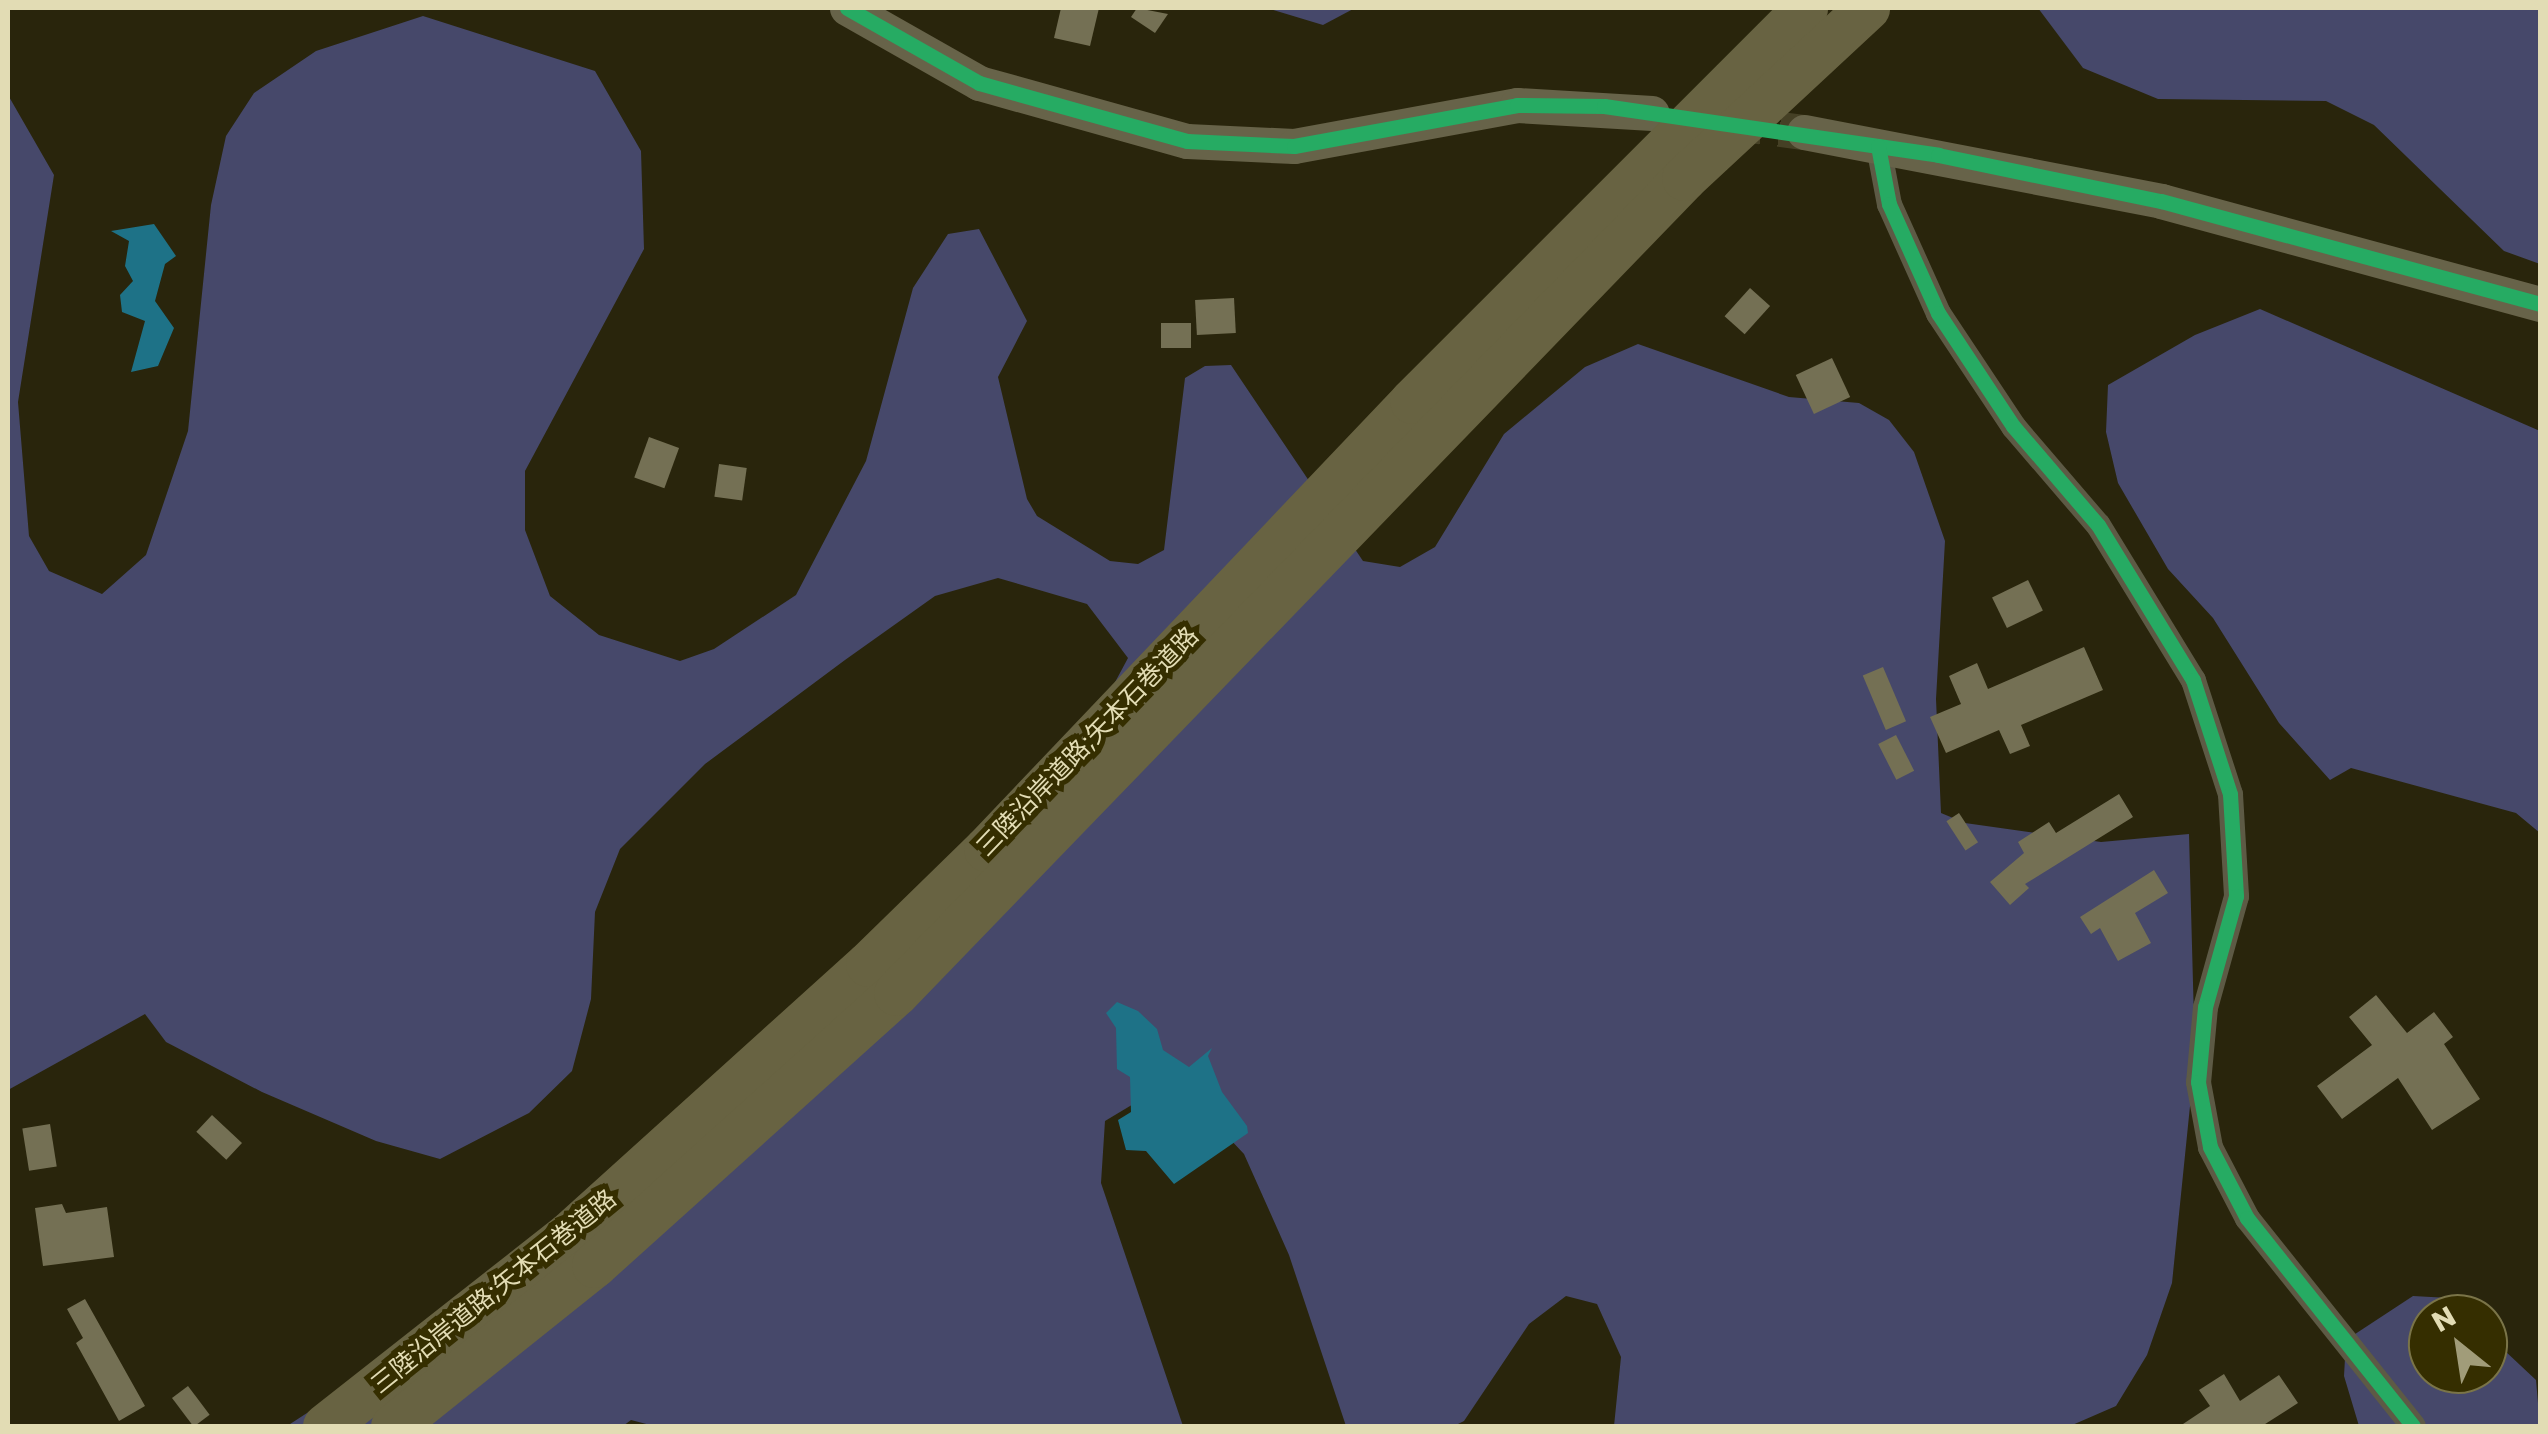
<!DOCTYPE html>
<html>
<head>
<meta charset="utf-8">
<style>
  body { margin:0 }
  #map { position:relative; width:2548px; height:1434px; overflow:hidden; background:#29250c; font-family:Poppins,"Noto Sans JP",sans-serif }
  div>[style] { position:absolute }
  .green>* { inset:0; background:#46486a }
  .water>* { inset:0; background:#1e7287 }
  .building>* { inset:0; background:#747054; transform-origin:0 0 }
  .secondary-tunnel>* { height:35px; margin-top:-17.5px; transform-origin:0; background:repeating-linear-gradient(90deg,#454025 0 35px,transparent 0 53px) }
  .street>* { height:25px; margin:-12.5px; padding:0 12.5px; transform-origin:12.5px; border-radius:12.5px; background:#5d5a45 }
  .secondary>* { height:35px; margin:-17.5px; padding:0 17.5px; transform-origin:17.5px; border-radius:17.5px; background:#676349 }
  .highway>* { height:45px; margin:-22.5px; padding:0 22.5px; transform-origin:22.5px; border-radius:22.5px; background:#686342 }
  .cycleway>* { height:15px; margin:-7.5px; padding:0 7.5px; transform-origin:7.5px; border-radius:7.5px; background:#26ab63 }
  span { translate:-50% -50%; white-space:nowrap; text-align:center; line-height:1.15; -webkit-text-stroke:10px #352e00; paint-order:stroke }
  .street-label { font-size:25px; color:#e2dcb4 }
  .frame { position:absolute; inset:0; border:10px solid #e2dcb4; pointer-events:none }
  .north { position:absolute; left:2408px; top:1294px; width:100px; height:100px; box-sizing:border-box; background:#352e00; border:2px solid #7a7448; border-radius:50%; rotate:330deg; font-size:28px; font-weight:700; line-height:40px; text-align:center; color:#e2dcb4 }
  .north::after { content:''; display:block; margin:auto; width:35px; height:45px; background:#a19c79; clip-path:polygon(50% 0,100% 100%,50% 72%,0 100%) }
</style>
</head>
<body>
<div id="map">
  <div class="green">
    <div style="clip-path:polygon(1267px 8px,1355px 8px,1323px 25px)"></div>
    <div style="clip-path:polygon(2038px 8px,2540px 8px,2540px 264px,2504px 251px,2374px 125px,2326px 101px,2158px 99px,2083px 68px)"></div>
    <div style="clip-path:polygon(423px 16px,595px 71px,641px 151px,644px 249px,525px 471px,525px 530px,550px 596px,599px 635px,680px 661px,714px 649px,796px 595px,866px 461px,913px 288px,948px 234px,979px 229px,1027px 321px,998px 377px,1027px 499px,1037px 516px,1110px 561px,1138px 564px,1164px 550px,1185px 378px,1205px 366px,1231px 365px,1363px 561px,1400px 567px,1435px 547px,1504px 434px,1585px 367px,1638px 344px,1789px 397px,1859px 403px,1889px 420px,1914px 452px,1945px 541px,1936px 699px,1941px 813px,1965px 823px,2101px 842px,2189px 834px,2195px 1057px,2172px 1283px,2147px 1355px,2116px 1406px,2070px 1426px,1614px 1426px,1621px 1357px,1597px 1304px,1566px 1296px,1529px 1324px,1464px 1421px,1454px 1426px,1346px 1426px,1289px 1255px,1244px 1154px,1211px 1119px,1135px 1103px,1105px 1121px,1101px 1183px,1183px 1426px,654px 1426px,631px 1420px,623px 1426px,287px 1426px,447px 1322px,1062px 781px,1128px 658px,1087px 604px,998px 578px,935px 596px,845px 660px,705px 764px,620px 849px,595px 912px,591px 999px,572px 1071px,529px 1113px,440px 1159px,376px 1141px,262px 1092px,166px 1042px,145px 1014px,8px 1090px,8px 95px,54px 175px,18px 402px,29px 536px,49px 571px,102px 594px,146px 555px,188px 431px,211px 205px,226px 136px,254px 93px,316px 51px)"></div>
    <div style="clip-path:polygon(2260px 309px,2540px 431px,2540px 833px,2516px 813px,2351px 768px,2330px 780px,2279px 723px,2213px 618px,2168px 569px,2118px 483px,2106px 432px,2108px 385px,2195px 335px)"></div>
    <div style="clip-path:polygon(2413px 1296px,2449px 1298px,2466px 1314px,2428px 1314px,2428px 1374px,2488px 1374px,2488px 1335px,2536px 1380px,2540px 1426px,2359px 1426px,2344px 1376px,2346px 1340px)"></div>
  </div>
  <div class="water">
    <div style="clip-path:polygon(154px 224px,176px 256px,165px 264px,155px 301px,174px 328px,158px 366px,131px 372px,145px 321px,122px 312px,120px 295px,133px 281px,125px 266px,129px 241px,111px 231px)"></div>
    <div style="clip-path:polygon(1117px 1002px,1138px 1011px,1157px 1029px,1163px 1050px,1189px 1067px,1212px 1048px,1208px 1056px,1222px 1092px,1247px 1126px,1248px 1133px,1174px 1184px,1146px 1151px,1126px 1150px,1118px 1120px,1131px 1112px,1130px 1077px,1117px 1069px,1116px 1028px,1106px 1013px)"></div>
  </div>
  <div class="building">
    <div style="clip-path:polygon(1061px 8px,1099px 8px,1090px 46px,1054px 38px)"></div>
    <div style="clip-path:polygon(1137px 8px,1168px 14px,1155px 33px,1131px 17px)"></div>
    <div style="left:1750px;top:288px;width:27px;height:38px;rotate:42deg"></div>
    <div style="left:1234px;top:298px;width:35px;height:39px;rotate:87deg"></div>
    <div style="left:1191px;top:323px;width:25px;height:30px;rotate:90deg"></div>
    <div style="left:1832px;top:358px;width:43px;height:40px;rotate:65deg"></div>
    <div style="left:649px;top:437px;width:32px;height:43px;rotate:20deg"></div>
    <div style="left:719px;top:464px;width:28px;height:33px;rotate:8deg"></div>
    <div style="left:2028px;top:580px;width:34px;height:40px;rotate:64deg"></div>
    <div style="clip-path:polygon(2084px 647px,2103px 690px,2021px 725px,2030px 746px,2010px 754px,1999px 730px,1946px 753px,1930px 717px,1961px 704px,1949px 676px,1977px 663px,1988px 689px)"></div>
    <div style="left:1883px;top:667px;width:59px;height:22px;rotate:67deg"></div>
    <div style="left:1896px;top:735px;width:40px;height:20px;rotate:63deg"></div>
    <div style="clip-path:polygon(2119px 794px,2133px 817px,2025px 884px,2029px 888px,2010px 905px,1990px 882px,2024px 853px,2018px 842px,2049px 822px,2056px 833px)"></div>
    <div style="left:1959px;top:813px;width:35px;height:15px;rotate:57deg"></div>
    <div style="clip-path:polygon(2154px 870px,2168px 893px,2135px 913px,2151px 943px,2118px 961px,2100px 928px,2091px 934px,2080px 917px)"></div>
    <div style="clip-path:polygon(2376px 995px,2407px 1033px,2434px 1012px,2453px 1037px,2444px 1044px,2480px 1099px,2432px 1130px,2398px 1078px,2342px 1119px,2317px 1086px,2372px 1045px,2349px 1017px)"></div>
    <div style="left:212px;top:1115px;width:41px;height:23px;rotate:43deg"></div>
    <div style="left:50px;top:1124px;width:43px;height:28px;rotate:81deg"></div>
    <div style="clip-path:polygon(62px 1204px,66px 1213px,107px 1207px,114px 1257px,43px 1266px,35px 1208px)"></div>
    <div style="clip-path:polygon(85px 1299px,145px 1406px,119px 1421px,76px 1343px,83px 1338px,67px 1309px)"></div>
    <div style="clip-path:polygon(2224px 1374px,2240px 1401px,2279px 1375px,2298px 1403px,2262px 1426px,2180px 1426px,2210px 1406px,2199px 1390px)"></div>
    <div style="left:188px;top:1386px;width:36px;height:20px;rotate:53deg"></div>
  </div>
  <div class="secondary-tunnel">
    <div style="left:1727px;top:122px;width:78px;rotate:7.4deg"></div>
  </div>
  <div class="street">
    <div style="left:1878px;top:146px;width:59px;rotate:79.3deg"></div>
    <div style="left:1889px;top:204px;width:120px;rotate:65.8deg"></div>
    <div style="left:1938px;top:313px;width:136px;rotate:56.4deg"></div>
    <div style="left:2013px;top:426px;width:130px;rotate:49.4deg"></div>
    <div style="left:2098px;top:525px;width:182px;rotate:58.5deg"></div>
    <div style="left:2193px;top:680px;width:120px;rotate:72deg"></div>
    <div style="left:2230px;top:794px;width:102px;rotate:86.6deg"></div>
    <div style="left:2236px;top:896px;width:115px;rotate:105.6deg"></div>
    <div style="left:2205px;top:1007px;width:75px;rotate:95.3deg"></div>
    <div style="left:2198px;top:1082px;width:66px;rotate:79.5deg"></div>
    <div style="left:2210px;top:1147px;width:80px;rotate:62.5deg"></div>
    <div style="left:2247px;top:1218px;width:266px;rotate:51.4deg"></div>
  </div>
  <div class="secondary">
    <div style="left:847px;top:8px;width:152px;rotate:29.6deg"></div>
    <div style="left:979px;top:83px;width:216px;rotate:15.6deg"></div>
    <div style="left:1187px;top:141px;width:107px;rotate:2.7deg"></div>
    <div style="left:1294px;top:146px;width:227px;rotate:-10.4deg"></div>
    <div style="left:1517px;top:105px;width:135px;rotate:3.4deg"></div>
    <div style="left:1804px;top:132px;width:364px;rotate:10.9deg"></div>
    <div style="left:2161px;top:201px;width:393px;rotate:15.2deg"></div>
  </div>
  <div class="highway">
    <div style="left:325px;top:1426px;width:309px;rotate:-38.2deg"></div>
    <div style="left:568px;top:1235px;width:404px;rotate:-42.1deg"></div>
    <div style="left:868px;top:964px;width:165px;rotate:-44.3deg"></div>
    <div style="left:986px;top:849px;width:618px;rotate:-46.44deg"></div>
    <div style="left:1412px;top:401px;width:556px;rotate:-45deg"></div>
    <div style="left:393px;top:1426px;width:258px;rotate:-38.7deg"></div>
    <div style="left:594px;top:1265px;width:406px;rotate:-42deg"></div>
    <div style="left:896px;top:993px;width:1134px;rotate:-45.96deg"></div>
    <div style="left:1684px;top:178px;width:250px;rotate:-42.9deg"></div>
  </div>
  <div class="cycleway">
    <div style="left:847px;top:8px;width:152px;rotate:29.6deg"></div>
    <div style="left:979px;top:83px;width:216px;rotate:15.6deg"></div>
    <div style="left:1187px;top:141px;width:107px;rotate:2.7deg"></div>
    <div style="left:1294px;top:146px;width:227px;rotate:-10.4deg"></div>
    <div style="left:1517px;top:105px;width:87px;rotate:0.7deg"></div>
    <div style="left:1604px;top:106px;width:338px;rotate:8.3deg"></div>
    <div style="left:1938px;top:155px;width:228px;rotate:11.7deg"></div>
    <div style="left:2161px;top:201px;width:393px;rotate:15.2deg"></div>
    <div style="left:1878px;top:146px;width:59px;rotate:79.3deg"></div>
    <div style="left:1889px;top:204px;width:120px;rotate:65.8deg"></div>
    <div style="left:1938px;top:313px;width:136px;rotate:56.4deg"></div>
    <div style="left:2013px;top:426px;width:130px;rotate:49.4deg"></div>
    <div style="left:2098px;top:525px;width:182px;rotate:58.5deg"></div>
    <div style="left:2193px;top:680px;width:120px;rotate:72deg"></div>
    <div style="left:2230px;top:794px;width:102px;rotate:86.6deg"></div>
    <div style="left:2236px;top:896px;width:115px;rotate:105.6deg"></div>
    <div style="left:2205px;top:1007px;width:75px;rotate:95.3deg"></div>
    <div style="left:2198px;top:1082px;width:66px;rotate:79.5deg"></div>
    <div style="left:2210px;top:1147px;width:80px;rotate:62.5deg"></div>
    <div style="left:2247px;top:1218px;width:266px;rotate:51.4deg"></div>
  </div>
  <div class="street-label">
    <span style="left:1088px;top:742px;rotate:-46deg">三陸沿岸道路;矢本石巻道路</span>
    <span style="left:494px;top:1292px;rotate:-39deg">三陸沿岸道路;矢本石巻道路</span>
  </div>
  <div class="frame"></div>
  <div class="north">N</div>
</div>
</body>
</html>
